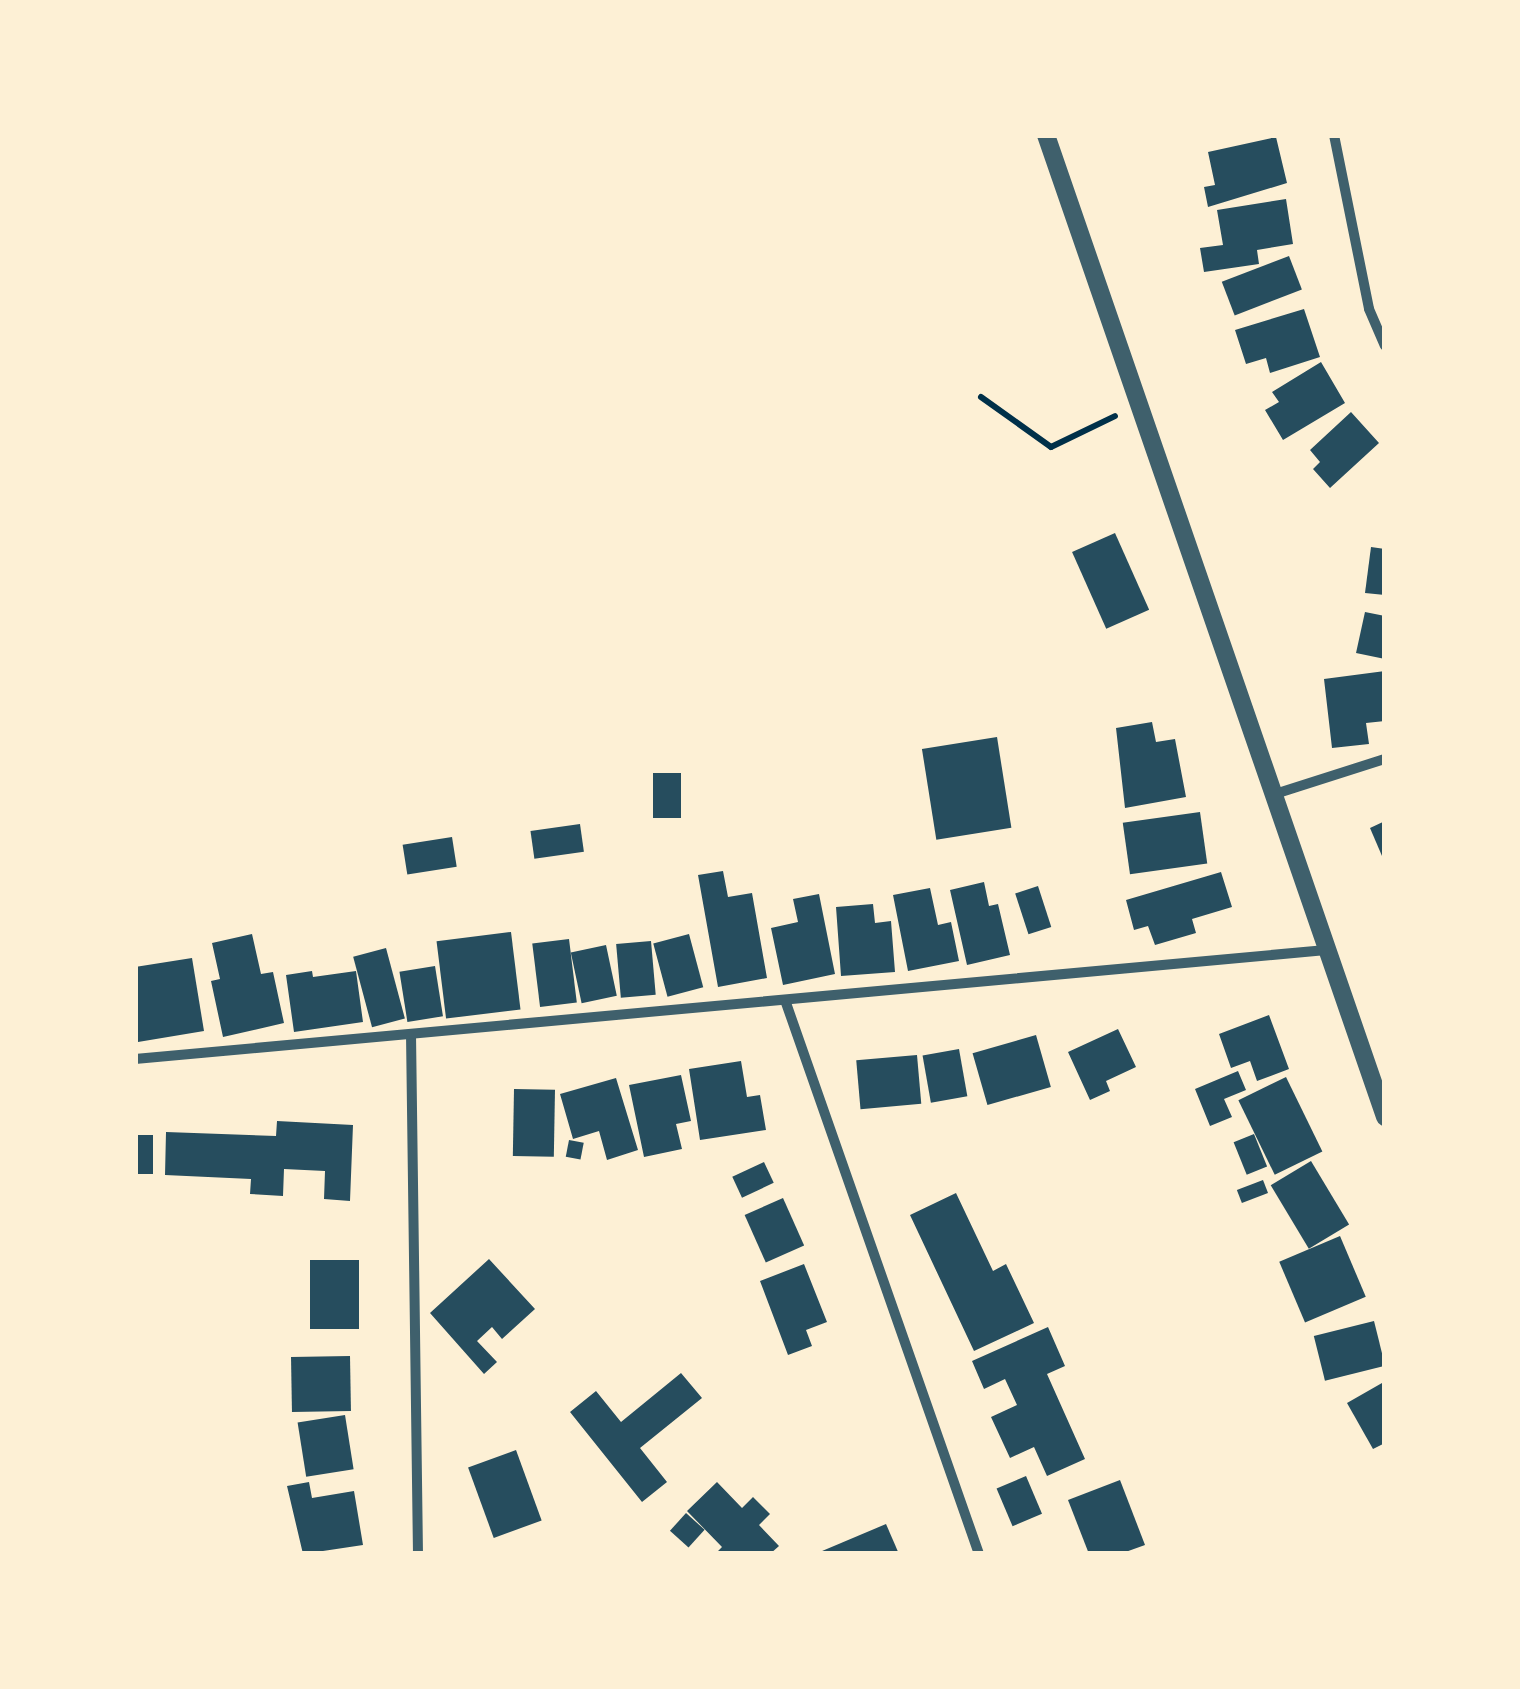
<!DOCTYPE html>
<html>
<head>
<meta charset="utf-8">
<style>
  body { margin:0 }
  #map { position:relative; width:1520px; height:1689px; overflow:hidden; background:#fdf0d5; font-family:"Public Sans",sans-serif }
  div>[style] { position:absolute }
  .building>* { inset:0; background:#264d5e; transform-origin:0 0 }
  .path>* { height:6px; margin:-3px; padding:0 3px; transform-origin:3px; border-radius:3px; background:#003049 }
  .minor>* { height:10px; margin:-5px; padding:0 5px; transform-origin:5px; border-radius:5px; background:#3f606c }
  .tertiary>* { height:18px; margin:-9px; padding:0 9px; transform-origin:9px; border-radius:9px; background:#3f606c }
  span { translate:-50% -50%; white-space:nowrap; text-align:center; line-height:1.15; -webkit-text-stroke:9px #fdf0d5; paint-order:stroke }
  .frame { position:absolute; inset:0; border:138px solid #fdf0d5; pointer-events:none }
</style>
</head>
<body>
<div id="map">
  <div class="building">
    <div style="clip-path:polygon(1276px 137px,1287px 183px,1208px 207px,1204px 187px,1215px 185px,1208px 152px)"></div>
    <div style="clip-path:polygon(1286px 199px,1293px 244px,1257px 250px,1259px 264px,1204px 272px,1200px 248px,1223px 245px,1217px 210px)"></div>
    <div style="left:1289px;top:256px;width:36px;height:72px;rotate:69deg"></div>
    <div style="clip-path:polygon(1304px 309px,1320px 357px,1270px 373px,1266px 358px,1246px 364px,1235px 330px)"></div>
    <div style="clip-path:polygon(1321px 362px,1345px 403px,1283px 440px,1265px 410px,1279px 402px,1272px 392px)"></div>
    <div style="clip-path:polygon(1351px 412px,1379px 443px,1330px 488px,1313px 469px,1320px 462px,1310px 450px)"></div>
    <div style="left:1115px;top:533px;width:84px;height:47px;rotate:66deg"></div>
    <div style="clip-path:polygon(1371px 547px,1385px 549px,1385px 595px,1365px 593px)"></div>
    <div style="clip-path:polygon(1365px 612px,1385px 616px,1385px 659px,1356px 653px)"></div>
    <div style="clip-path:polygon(1385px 671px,1385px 721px,1366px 723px,1369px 744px,1332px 748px,1324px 679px)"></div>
    <div style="clip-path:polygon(1152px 722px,1156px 742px,1175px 739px,1186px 797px,1125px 808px,1116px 728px)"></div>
    <div style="left:997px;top:737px;width:92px;height:76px;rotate:81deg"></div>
    <div style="left:653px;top:773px;width:28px;height:45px"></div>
    <div style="left:1200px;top:812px;width:52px;height:78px;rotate:82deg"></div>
    <div style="clip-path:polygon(1385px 821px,1385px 863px,1370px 828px)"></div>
    <div style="left:580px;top:824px;width:28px;height:50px;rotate:82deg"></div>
    <div style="left:452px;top:837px;width:30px;height:50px;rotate:81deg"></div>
    <div style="clip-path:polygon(723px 871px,728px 897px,752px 893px,767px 978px,718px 987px,698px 875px)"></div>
    <div style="clip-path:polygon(1221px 872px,1232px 907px,1192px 919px,1196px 933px,1155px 945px,1148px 926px,1134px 930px,1126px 900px)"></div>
    <div style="clip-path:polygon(984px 882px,989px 906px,998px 904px,1010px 955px,967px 965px,950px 890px)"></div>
    <div style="left:1038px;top:886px;width:43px;height:24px;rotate:72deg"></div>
    <div style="clip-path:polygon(930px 888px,938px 925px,951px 922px,959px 961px,908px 971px,893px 895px)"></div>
    <div style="clip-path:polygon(819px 894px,835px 974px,783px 985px,771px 928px,798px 922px,793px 899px)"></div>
    <div style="clip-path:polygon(873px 904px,875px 923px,891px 921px,895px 972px,841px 976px,836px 907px)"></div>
    <div style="left:511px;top:932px;width:78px;height:75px;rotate:83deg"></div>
    <div style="clip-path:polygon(252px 934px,261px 974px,273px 972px,284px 1023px,223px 1037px,211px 981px,220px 979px,212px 943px)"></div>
    <div style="left:689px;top:934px;width:55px;height:37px;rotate:75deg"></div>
    <div style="left:569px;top:939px;width:64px;height:37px;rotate:83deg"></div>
    <div style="left:651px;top:941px;width:54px;height:35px;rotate:85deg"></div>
    <div style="left:606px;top:945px;width:52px;height:36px;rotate:78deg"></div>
    <div style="left:386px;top:948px;width:73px;height:34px;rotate:75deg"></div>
    <div style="clip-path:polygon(192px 958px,204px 1031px,138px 1042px,135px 967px)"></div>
    <div style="left:435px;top:966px;width:51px;height:36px;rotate:81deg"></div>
    <div style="clip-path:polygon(312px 971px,313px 977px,356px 971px,363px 1022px,294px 1032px,286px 975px)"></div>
    <div style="clip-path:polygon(1269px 1015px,1289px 1069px,1257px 1081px,1250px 1061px,1231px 1068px,1219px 1034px)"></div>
    <div style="clip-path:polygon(1118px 1029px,1136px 1067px,1106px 1081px,1110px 1091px,1090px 1100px,1068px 1052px)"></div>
    <div style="left:1036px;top:1035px;width:54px;height:66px;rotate:74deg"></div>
    <div style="left:959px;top:1049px;width:48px;height:37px;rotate:80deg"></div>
    <div style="left:917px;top:1055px;width:49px;height:61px;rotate:85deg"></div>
    <div style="clip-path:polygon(741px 1061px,747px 1097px,760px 1095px,766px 1130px,700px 1140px,689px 1069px)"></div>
    <div style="clip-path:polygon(1238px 1071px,1246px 1090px,1224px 1099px,1232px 1117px,1210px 1126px,1195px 1089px)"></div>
    <div style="clip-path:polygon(681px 1075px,691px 1121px,676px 1124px,682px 1149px,644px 1157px,629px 1085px)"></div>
    <div style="left:1286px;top:1077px;width:83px;height:53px;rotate:64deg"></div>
    <div style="clip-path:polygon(616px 1078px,638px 1150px,607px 1160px,599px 1131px,573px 1139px,560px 1094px)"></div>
    <div style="left:514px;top:1089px;width:41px;height:67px;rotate:1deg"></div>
    <div style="clip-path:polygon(277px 1121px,353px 1125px,350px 1201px,324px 1199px,325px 1171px,284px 1169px,283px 1196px,250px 1194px,251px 1179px,165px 1175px,166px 1132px,276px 1136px)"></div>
    <div style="left:1254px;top:1134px;width:35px;height:22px;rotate:68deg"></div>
    <div style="left:135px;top:1135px;width:18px;height:39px"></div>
    <div style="left:569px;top:1140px;width:15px;height:17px;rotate:11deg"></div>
    <div style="left:1311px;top:1161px;width:74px;height:47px;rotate:59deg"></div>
    <div style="left:764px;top:1162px;width:23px;height:35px;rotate:65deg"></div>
    <div style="left:1263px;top:1180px;width:14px;height:28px;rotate:69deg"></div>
    <div style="clip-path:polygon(956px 1193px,993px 1271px,1006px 1264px,1034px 1323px,974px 1351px,910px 1215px)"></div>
    <div style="left:783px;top:1198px;width:52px;height:42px;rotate:66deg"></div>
    <div style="left:1340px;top:1236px;width:66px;height:66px;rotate:67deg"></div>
    <div style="clip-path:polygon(489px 1259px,535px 1309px,502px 1339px,492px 1327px,477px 1341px,497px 1362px,484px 1374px,430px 1313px)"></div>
    <div style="left:310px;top:1260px;width:49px;height:69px"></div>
    <div style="clip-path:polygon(804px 1264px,827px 1322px,806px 1330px,812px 1346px,788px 1355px,760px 1281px)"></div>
    <div style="left:1374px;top:1321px;width:46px;height:62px;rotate:76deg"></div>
    <div style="clip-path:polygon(1048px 1327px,1065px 1366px,1047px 1374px,1085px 1459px,1047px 1476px,1034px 1447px,1010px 1458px,991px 1417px,1017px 1405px,1005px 1379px,984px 1389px,972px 1361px)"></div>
    <div style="left:350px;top:1356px;width:55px;height:59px;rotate:89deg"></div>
    <div style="clip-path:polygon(681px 1373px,702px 1398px,640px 1448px,667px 1482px,642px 1502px,570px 1412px,596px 1391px,621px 1422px)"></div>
    <div style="clip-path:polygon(1382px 1383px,1385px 1443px,1373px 1449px,1347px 1403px)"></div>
    <div style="left:345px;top:1415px;width:55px;height:48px;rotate:81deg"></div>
    <div style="left:516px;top:1450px;width:75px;height:51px;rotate:70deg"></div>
    <div style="left:1026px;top:1476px;width:41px;height:32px;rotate:67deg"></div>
    <div style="clip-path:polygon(1120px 1480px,1145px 1545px,1120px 1554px,1089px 1554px,1068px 1500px)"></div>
    <div style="clip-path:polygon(309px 1482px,312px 1498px,354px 1491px,363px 1545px,303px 1554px,287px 1486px)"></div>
    <div style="clip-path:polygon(717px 1482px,742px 1508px,753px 1497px,770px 1514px,759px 1525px,779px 1546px,770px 1554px,715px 1554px,722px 1547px,687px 1511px)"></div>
    <div style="left:686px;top:1513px;width:25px;height:24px;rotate:42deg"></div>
    <div style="clip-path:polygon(886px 1524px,899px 1554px,815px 1554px)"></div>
  </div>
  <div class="path">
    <div style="left:981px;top:397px;width:86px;rotate:35.5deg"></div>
    <div style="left:1051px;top:447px;width:71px;rotate:-25.8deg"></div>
  </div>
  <div class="minor">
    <div style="left:1334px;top:135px;width:177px;rotate:78.6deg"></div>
    <div style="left:1369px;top:309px;width:40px;rotate:66.6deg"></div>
    <div style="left:1275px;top:794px;width:115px;rotate:-17.7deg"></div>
    <div style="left:785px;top:1000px;width:587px;rotate:70.7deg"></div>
    <div style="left:411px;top:1034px;width:520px;rotate:89.23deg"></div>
    <div style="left:135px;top:1059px;width:1196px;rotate:-5.23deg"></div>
  </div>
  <div class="tertiary">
    <div style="left:1046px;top:135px;width:1039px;rotate:70.95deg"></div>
  </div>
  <div class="frame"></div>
</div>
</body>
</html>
